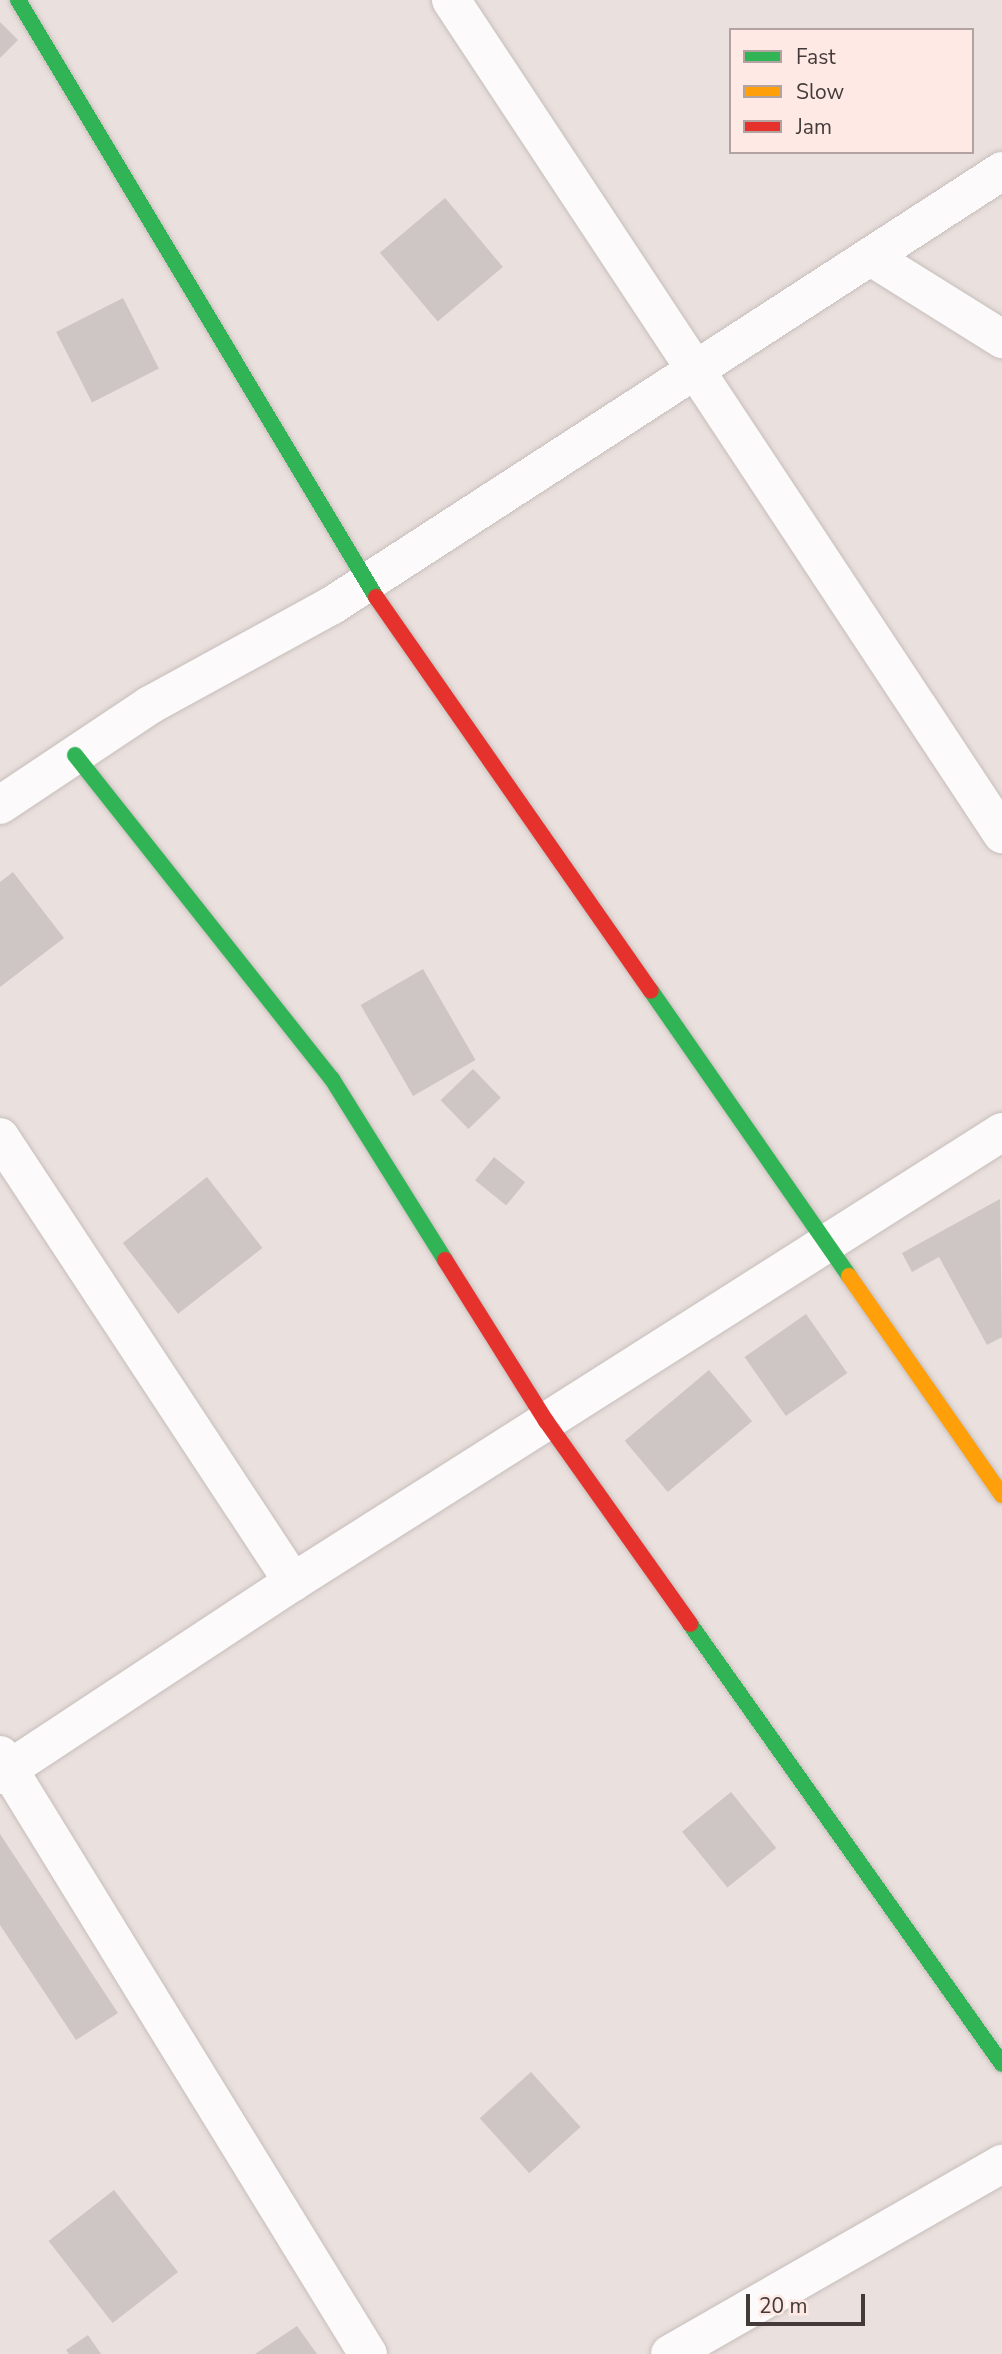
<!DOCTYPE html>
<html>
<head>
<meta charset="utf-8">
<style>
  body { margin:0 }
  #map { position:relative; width:1002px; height:2354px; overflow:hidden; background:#eae0dd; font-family:"Nunito Sans",sans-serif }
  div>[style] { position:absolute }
  .building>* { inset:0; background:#cec6c4; transform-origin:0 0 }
  .roads { filter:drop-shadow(0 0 2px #c6bebc) drop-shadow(0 0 2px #c6bebc) }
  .street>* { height:38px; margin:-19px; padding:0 19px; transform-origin:19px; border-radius:19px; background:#fcfafa }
  .fast>* { height:16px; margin:-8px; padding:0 8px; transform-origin:8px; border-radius:8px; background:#30b455 }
  .slow>* { height:16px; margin:-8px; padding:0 8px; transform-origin:8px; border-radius:8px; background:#ff9f0a }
  .jam>* { height:16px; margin:-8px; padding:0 8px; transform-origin:8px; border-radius:8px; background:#e5322d }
  span { translate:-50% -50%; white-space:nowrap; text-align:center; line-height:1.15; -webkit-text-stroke:7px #fee9e4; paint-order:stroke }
  .legend { position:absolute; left:729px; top:28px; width:245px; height:126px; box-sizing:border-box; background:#fee9e4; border:2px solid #b3a3a0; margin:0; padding:9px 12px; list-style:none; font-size:21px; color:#433b39 }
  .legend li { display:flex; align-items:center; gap:14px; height:35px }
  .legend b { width:35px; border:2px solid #b3a3a0 }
  .scale { position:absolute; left:746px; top:2294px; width:119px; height:32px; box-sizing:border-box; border:4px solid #433b39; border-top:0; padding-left:9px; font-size:21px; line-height:24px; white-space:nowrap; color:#433b39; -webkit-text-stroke:5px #fee9e4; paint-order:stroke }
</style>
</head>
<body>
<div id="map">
  <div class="building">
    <div style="clip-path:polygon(0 22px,18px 40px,0 58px)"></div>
    <div style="left:445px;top:198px;width:90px;height:85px;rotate:50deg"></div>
    <div style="left:123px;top:298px;width:79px;height:75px;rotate:63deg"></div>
    <div style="clip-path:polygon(13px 872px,64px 938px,0 987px,0 882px)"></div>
    <div style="left:423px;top:969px;width:105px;height:72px;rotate:60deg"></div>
    <div style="left:473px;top:1069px;width:40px;height:45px;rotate:46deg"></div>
    <div style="left:494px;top:1157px;width:40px;height:30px;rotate:39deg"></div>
    <div style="left:207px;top:1177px;width:90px;height:107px;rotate:52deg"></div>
    <div style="clip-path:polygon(1000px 1199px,1002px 1337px,987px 1345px,939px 1257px,912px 1272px,902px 1253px)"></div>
    <div style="left:806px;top:1314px;width:72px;height:75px;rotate:55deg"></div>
    <div style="left:709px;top:1370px;width:67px;height:110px;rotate:50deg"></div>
    <div style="left:731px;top:1792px;width:72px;height:63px;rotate:51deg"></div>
    <div style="clip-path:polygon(0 1834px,118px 2013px,76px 2040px,0 1925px)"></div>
    <div style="left:531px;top:2072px;width:74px;height:69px;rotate:48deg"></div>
    <div style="left:114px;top:2190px;width:104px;height:83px;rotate:52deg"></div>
    <div style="clip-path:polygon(297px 2326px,317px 2354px,255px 2354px)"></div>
    <div style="clip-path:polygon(88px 2335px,101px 2354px,69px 2354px,66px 2350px)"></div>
  </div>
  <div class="roads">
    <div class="street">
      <div style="left:451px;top:0;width:1000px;rotate:56.55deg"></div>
      <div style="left:871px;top:257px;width:155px;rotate:32deg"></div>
      <div style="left:0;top:805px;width:180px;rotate:-33.7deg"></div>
      <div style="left:150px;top:705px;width:206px;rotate:-28.7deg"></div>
      <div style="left:331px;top:606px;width:800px;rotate:-32.95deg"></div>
      <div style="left:0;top:1137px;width:533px;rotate:56.64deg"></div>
      <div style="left:293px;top:1582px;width:840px;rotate:-32.4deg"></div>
      <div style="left:0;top:1755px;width:703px;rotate:58.44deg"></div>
      <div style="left:0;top:1775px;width:351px;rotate:-33.4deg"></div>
      <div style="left:670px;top:2354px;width:383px;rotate:-29.8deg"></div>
    </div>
    <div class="fast">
      <div style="left:18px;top:0;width:696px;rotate:59.05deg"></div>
      <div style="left:75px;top:755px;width:414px;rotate:51.6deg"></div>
      <div style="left:332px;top:1079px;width:213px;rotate:58deg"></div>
      <div style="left:651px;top:991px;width:347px;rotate:55.2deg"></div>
      <div style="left:690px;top:1624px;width:539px;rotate:54.66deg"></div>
    </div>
    <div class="slow">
      <div style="left:849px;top:1276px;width:267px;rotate:55.1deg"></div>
    </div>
    <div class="jam">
      <div style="left:376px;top:597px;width:480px;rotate:55.1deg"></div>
      <div style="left:445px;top:1260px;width:190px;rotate:57.9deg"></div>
      <div style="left:546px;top:1421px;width:249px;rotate:54.6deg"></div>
    </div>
  </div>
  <ul class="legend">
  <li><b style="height:9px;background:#30b455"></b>Fast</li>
  <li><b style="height:9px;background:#ff9f0a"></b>Slow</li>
  <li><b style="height:9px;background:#e5322d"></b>Jam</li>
  </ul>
  <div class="scale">20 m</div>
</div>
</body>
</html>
